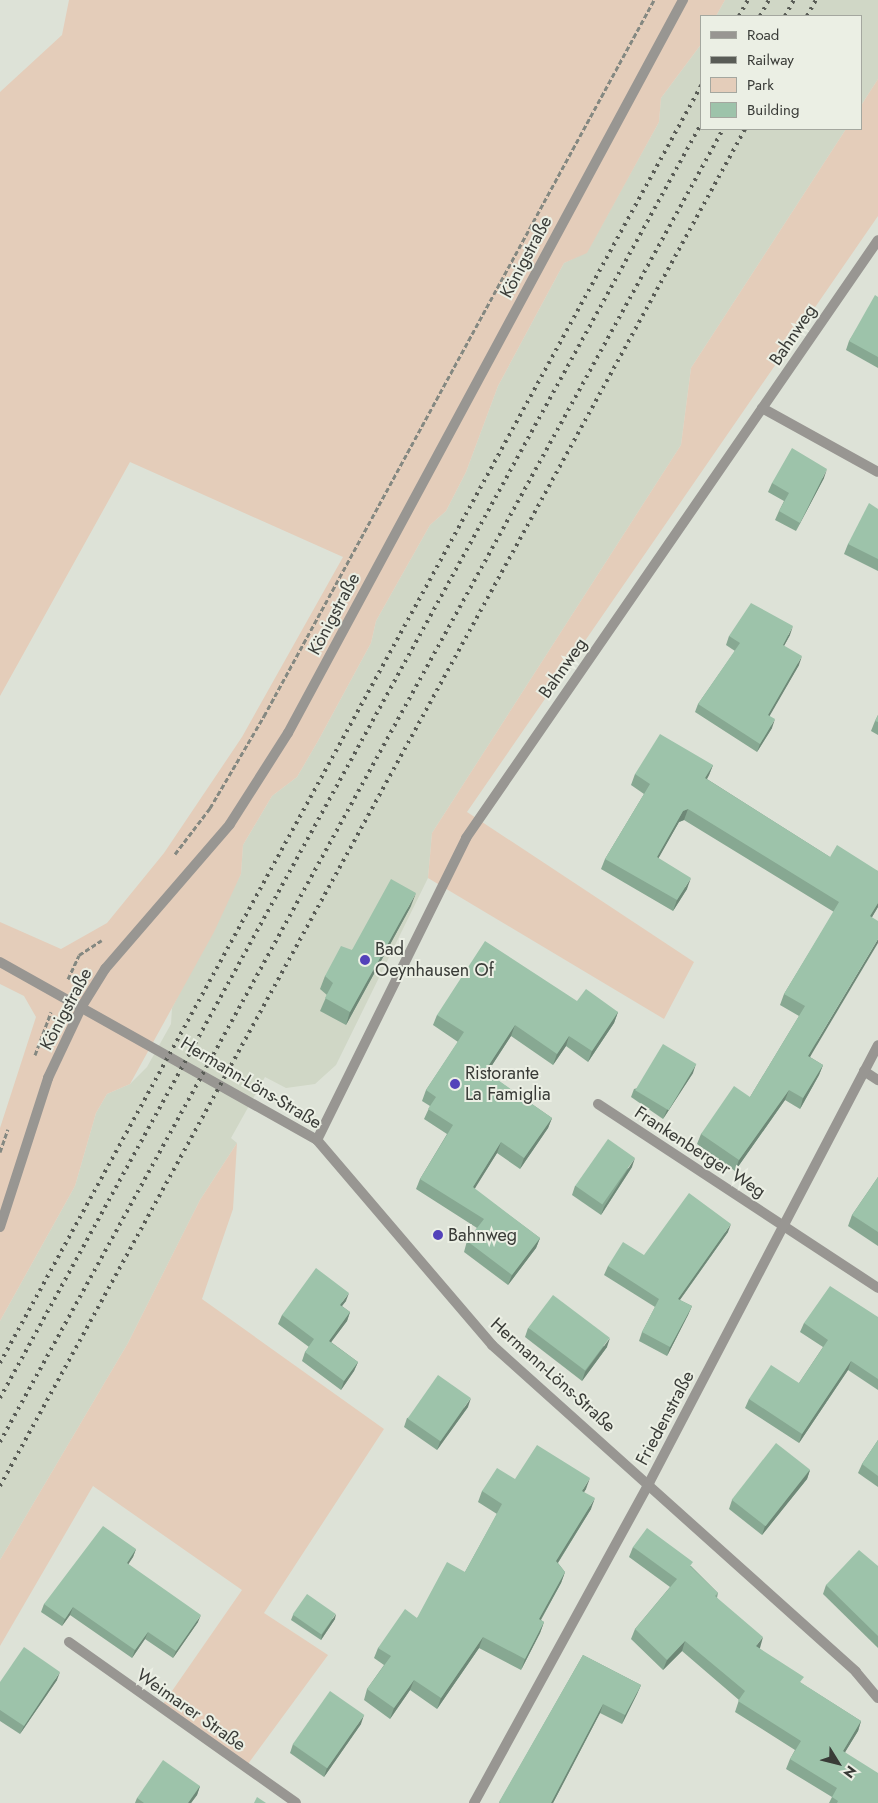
<!DOCTYPE html>
<html>
<head>
<meta charset="utf-8">
<style>
  body { margin:0 }
  #map { position:relative; width:878px; height:1803px; overflow:hidden; background:#dde2d7; font-family:Jost,sans-serif }
  div>[style] { position:absolute }
  .built>* { inset:0; background:#d0d7c6 }
  .green>* { inset:0; background:#e4cdba }
  .path>* { height:3px; margin-top:-1.5px; transform-origin:0; background:repeating-linear-gradient(90deg,#848881 0 5px,transparent 0 7.5px) }
  .street>* { height:10px; margin:-5px; padding:0 5px; transform-origin:5px; border-radius:5px; background:#989692 }
  .rail>* { height:4px; margin-top:-2px; transform-origin:0; background:repeating-linear-gradient(90deg,#595c56 0 2.5px,transparent 0 7.5px) }
  .wall>* { inset:0; background:#87a892 }
  .shaded-wall>* { inset:0; background:#6e8877 }
  .building>* { inset:0; background:#9dc3aa; transform-origin:0 0 }
  .dots>* { width:14px; height:14px; translate:-50% -50%; box-sizing:border-box; border:2px solid #ebefe4; border-radius:50% }
  span { translate:-50% -50%; white-space:nowrap; text-align:center; line-height:1.15; -webkit-text-stroke:4px #ebefe4; paint-order:stroke }
  .street-label { font-size:18px; color:#393b37 }
  .poi-label { font-size:18px; color:#393b37 }
  .left { translate:0 -50%; text-align:left }
  .legend { position:absolute; left:700px; top:15px; width:162px; height:115px; box-sizing:border-box; background:#ebefe4; border:1px solid #a4a79f; margin:0; padding:6px 9px; list-style:none; font-size:15px; color:#393b37 }
  .legend li { display:flex; align-items:center; gap:10px; height:25px }
  .legend b { width:25px; border:1px solid #a4a79f }
  .north { position:absolute; left:813px; top:1738px; width:50px; height:50px; -webkit-text-stroke:4px #ebefe4; paint-order:stroke; rotate:126deg; font-size:14px; font-weight:700; line-height:20px; text-align:center; color:#393b37 }
  .north::after { content:''; display:block; margin:auto; width:18px; height:22px; background:#393b37; clip-path:polygon(50% 0,100% 100%,50% 72%,0 100%) }
</style>
</head>
<body>
<div id="map">
  <div class="built">
    <div style="clip-path:polygon(725px 0,878px 0,878px 79px,862px 104px,862px 16px,716px 16px)"></div>
    <div style="clip-path:polygon(702px 43px,702px 129px,846px 129px,691px 368px,681px 445px,432px 833px,428px 878px,336px 1065px,315px 1084px,286px 1088px,265px 1077px,231px 1138px,237px 1143px,200px 1200px,128px 1343px,0 1560px,0 1321px,75px 1186px,96px 1113px,107px 1094px,130px 1084px,147px 1067px,171px 1024px,172px 1008px,241px 874px,243px 845px,272px 796px,297px 777px,318px 741px,371px 643px,376px 621px,430px 525px,446px 511px,466px 472px,498px 386px,564px 263px,587px 252px,659px 122px,661px 98px)"></div>
  </div>
  <div class="green">
    <div style="clip-path:polygon(69px 0,725px 0,716px 16px,702px 16px,702px 43px,661px 98px,659px 122px,587px 253px,564px 263px,498px 386px,466px 472px,446px 511px,430px 525px,376px 621px,371px 643px,318px 741px,297px 777px,272px 796px,243px 845px,241px 874px,214px 932px,130px 1084px,107px 1094px,96px 1113px,75px 1186px,0 1321px,0 1128px,36px 1017px,24px 996px,0 984px,0 922px,61px 949px,107px 923px,164px 853px,242px 737px,343px 557px,130px 462px,0 696px,0 92px,62px 35px)"></div>
    <div style="clip-path:polygon(878px 79px,878px 216px,467px 812px,694px 962px,664px 1019px,428px 878px,432px 833px,681px 445px,691px 368px,846px 129px,862px 129px,862px 104px)"></div>
    <div style="clip-path:polygon(237px 1143px,233px 1209px,202px 1299px,384px 1429px,264px 1613px,328px 1655px,248px 1764px,163px 1704px,242px 1590px,93px 1486px,0 1646px,0 1560px,128px 1343px,200px 1200px)"></div>
  </div>
  <div class="path">
    <div style="left:175px;top:854px;width:58px;rotate:-52.7deg"></div>
    <div style="left:210px;top:808px;width:107px;rotate:-59.6deg"></div>
    <div style="left:264px;top:716px;width:815px;rotate:-61.42deg"></div>
    <div style="left:68px;top:979px;width:26px;rotate:-65deg"></div>
    <div style="left:79px;top:955px;width:27px;rotate:-33deg"></div>
    <div style="left:35px;top:1055px;width:46px;rotate:-69.6deg"></div>
    <div style="left:0;top:1152px;width:24px;rotate:-71deg"></div>
  </div>
  <div class="street">
    <div style="left:762px;top:408px;width:132px;rotate:28.9deg"></div>
    <div style="left:0;top:962px;width:364px;rotate:29.3deg"></div>
    <div style="left:317px;top:1140px;width:270px;rotate:49.5deg"></div>
    <div style="left:492px;top:1345px;width:489px;rotate:41.9deg"></div>
    <div style="left:856px;top:1672px;width:34px;rotate:50deg"></div>
    <div style="left:864px;top:1071px;width:17px;rotate:33deg"></div>
    <div style="left:598px;top:1104px;width:335px;rotate:33.3deg"></div>
    <div style="left:317px;top:1140px;width:337px;rotate:-63.7deg"></div>
    <div style="left:466px;top:838px;width:726px;rotate:-55.43deg"></div>
    <div style="left:0;top:1227px;width:157px;rotate:-72.1deg"></div>
    <div style="left:48px;top:1078px;width:80px;rotate:-64.7deg"></div>
    <div style="left:82px;top:1006px;width:44px;rotate:-58.1deg"></div>
    <div style="left:105px;top:969px;width:191px;rotate:-49.2deg"></div>
    <div style="left:230px;top:824px;width:108px;rotate:-57.5deg"></div>
    <div style="left:288px;top:733px;width:833px;rotate:-61.68deg"></div>
    <div style="left:69px;top:1642px;width:278px;rotate:35.3deg"></div>
    <div style="left:474px;top:1803px;width:365px;rotate:-61.3deg"></div>
    <div style="left:649px;top:1483px;width:494px;rotate:-62.4deg"></div>
  </div>
  <div class="rail">
    <div style="left:739px;top:16px;width:18px;rotate:-61deg"></div>
    <div style="left:760px;top:16px;width:18px;rotate:-61deg"></div>
    <div style="left:785px;top:16px;width:18px;rotate:-61deg"></div>
    <div style="left:807px;top:16px;width:18px;rotate:-61deg"></div>
    <div style="left:0;top:1363px;width:1459px;rotate:-61.24deg"></div>
    <div style="left:0;top:1398px;width:1456px;rotate:-61.18deg"></div>
    <div style="left:0;top:1442px;width:1499px;rotate:-61.16deg"></div>
    <div style="left:0;top:1486px;width:1548px;rotate:-61.23deg"></div>
  </div>
  <div class="wall">
    <div style="clip-path:polygon(878px 297px,878px 368px,846px 350px,849px 341px)"></div>
    <div style="clip-path:polygon(824px 478px,796px 531px,775px 520px,779px 511px,784px 501px,768px 492px,772px 483px)"></div>
    <div style="clip-path:polygon(878px 509px,878px 571px,844px 554px,848px 544px)"></div>
    <div style="clip-path:polygon(790px 635px,784px 646px,799px 665px,769px 716px,772px 728px,757px 752px,695px 712px,698px 704px,735px 651px,726px 645px,729px 636px)"></div>
    <div style="clip-path:polygon(878px 715px,878px 735px,871px 731px,875px 721px)"></div>
    <div style="clip-path:polygon(713px 765px,709px 775px,707px 779px,830px 857px,878px 871px,878px 907px,872px 917px,810px 1057px,823px 1065px,819px 1075px,800px 1109px,785px 1100px,735px 1171px,697px 1144px,701px 1134px,750px 1097px,799px 1016px,780px 1005px,784px 994px,834px 912px,684px 820px,679px 822px,658px 858px,687px 889px,673px 911px,601px 869px,605px 859px,644px 794px,631px 785px,635px 774px)"></div>
    <div style="clip-path:polygon(411px 906px,346px 1025px,320px 1011px,327px 995px,320px 989px,325px 976px,352px 950px)"></div>
    <div style="clip-path:polygon(577px 1001px,618px 1012px,614px 1023px,588px 1062px,566px 1046px,553px 1065px,511px 1036px,487px 1073px,552px 1118px,548px 1128px,520px 1169px,497px 1153px,474px 1189px,540px 1238px,536px 1248px,508px 1285px,464px 1252px,467px 1241px,477px 1228px,416px 1189px,420px 1179px,447px 1134px,424px 1119px,430px 1106px,422px 1101px,426px 1090px,458px 1042px,433px 1025px,437px 1015px)"></div>
    <div style="clip-path:polygon(693px 1073px,663px 1119px,631px 1097px,634px 1089px)"></div>
    <div style="clip-path:polygon(632px 1167px,601px 1215px,572px 1195px,575px 1186px)"></div>
    <div style="clip-path:polygon(878px 1177px,878px 1246px,848px 1226px,852px 1215px)"></div>
    <div style="clip-path:polygon(728px 1232px,680px 1300px,692px 1306px,688px 1315px,667px 1356px,639px 1341px,642px 1332px,655px 1307px,604px 1275px,608px 1266px)"></div>
    <div style="clip-path:polygon(346px 1301px,342px 1306px,350px 1312px,347px 1321px,331px 1342px,358px 1362px,354px 1371px,341px 1390px,302px 1361px,305px 1352px,309px 1347px,278px 1324px,282px 1315px)"></div>
    <div style="clip-path:polygon(878px 1317px,878px 1390px,848px 1370px,799px 1443px,745px 1408px,749px 1399px,799px 1383px,823px 1347px,800px 1332px,804px 1323px)"></div>
    <div style="clip-path:polygon(528px 1328px,607px 1347px,582px 1381px,525px 1337px)"></div>
    <div style="clip-path:polygon(468px 1407px,437px 1450px,404px 1427px,407px 1418px)"></div>
    <div style="clip-path:polygon(878px 1440px,878px 1487px,858px 1473px,862px 1464px)"></div>
    <div style="clip-path:polygon(810px 1470px,807px 1479px,762px 1535px,729px 1509px,732px 1500px)"></div>
    <div style="clip-path:polygon(515px 1479px,586px 1489px,584px 1492px,591px 1509px,558px 1563px,565px 1572px,561px 1583px,541px 1620px,544px 1622px,540px 1633px,521px 1670px,479px 1648px,437px 1709px,410px 1690px,390px 1719px,364px 1700px,367px 1689px,384px 1665px,374px 1658px,378px 1648px,417px 1618px,465px 1572px,497px 1514px,478px 1502px,482px 1491px)"></div>
    <div style="clip-path:polygon(633px 1547px,691px 1566px,718px 1593px,717px 1598px,759px 1648px,801px 1683px,861px 1721px,858px 1731px,845px 1752px,878px 1803px,829px 1803px,832px 1797px,786px 1769px,790px 1759px,795px 1750px,735px 1712px,739px 1700px,682px 1651px,663px 1670px,631px 1639px,635px 1629px,670px 1587px,629px 1557px)"></div>
    <div style="clip-path:polygon(136px 1549px,133px 1557px,128px 1564px,198px 1622px,173px 1658px,145px 1639px,132px 1658px,70px 1615px,62px 1626px,41px 1612px,44px 1604px)"></div>
    <div style="clip-path:polygon(878px 1566px,878px 1648px,823px 1594px,826px 1585px)"></div>
    <div style="clip-path:polygon(293px 1615px,335px 1619px,321px 1640px,291px 1620px)"></div>
    <div style="clip-path:polygon(583px 1655px,641px 1685px,637px 1694px,622px 1724px,600px 1713px,553px 1803px,499px 1803px)"></div>
    <div style="clip-path:polygon(57px 1680px,20px 1734px,0 1721px,0 1682px)"></div>
    <div style="clip-path:polygon(361px 1724px,324px 1777px,290px 1753px,293px 1744px)"></div>
    <div style="clip-path:polygon(200px 1786px,197px 1795px,191px 1803px,135px 1803px,137px 1798px)"></div>
  </div>
  <div class="shaded-wall">
    <div style="clip-path:polygon(827px 469px,824px 478px,796px 531px)"></div>
    <div style="clip-path:polygon(793px 626px,790px 635px,780px 653px,783px 645px)"></div>
    <div style="clip-path:polygon(802px 656px,799px 665px,765px 724px,768px 715px)"></div>
    <div style="clip-path:polygon(775px 719px,772px 728px,757px 752px,760px 744px)"></div>
    <div style="clip-path:polygon(713px 765px,709px 775px,701px 789px,705px 778px)"></div>
    <div style="clip-path:polygon(688px 809px,684px 820px,679px 822px,653px 868px,657px 857px,683px 811px)"></div>
    <div style="clip-path:polygon(691px 878px,687px 889px,673px 911px,677px 900px)"></div>
    <div style="clip-path:polygon(416px 893px,411px 906px,346px 1025px,350px 1012px)"></div>
    <div style="clip-path:polygon(878px 903px,878px 907px,866px 927px,870px 916px)"></div>
    <div style="clip-path:polygon(878px 939px,878px 943px,804px 1067px,808px 1056px)"></div>
    <div style="clip-path:polygon(618px 1012px,614px 1023px,588px 1062px,592px 1051px)"></div>
    <div style="clip-path:polygon(515px 1025px,511px 1036px,481px 1082px,485px 1071px)"></div>
    <div style="clip-path:polygon(569px 1036px,566px 1046px,553px 1065px,557px 1054px)"></div>
    <div style="clip-path:polygon(696px 1064px,693px 1073px,663px 1119px,667px 1110px)"></div>
    <div style="clip-path:polygon(823px 1065px,819px 1075px,800px 1109px,803px 1098px)"></div>
    <div style="clip-path:polygon(789px 1090px,785px 1100px,735px 1171px,739px 1160px)"></div>
    <div style="clip-path:polygon(552px 1118px,548px 1128px,520px 1169px,524px 1158px)"></div>
    <div style="clip-path:polygon(501px 1142px,497px 1153px,469px 1198px,473px 1187px)"></div>
    <div style="clip-path:polygon(635px 1158px,632px 1167px,601px 1215px,604px 1207px)"></div>
    <div style="clip-path:polygon(731px 1224px,728px 1232px,674px 1308px,678px 1299px)"></div>
    <div style="clip-path:polygon(540px 1238px,536px 1248px,508px 1285px,512px 1275px)"></div>
    <div style="clip-path:polygon(349px 1293px,346px 1301px,336px 1313px,340px 1305px)"></div>
    <div style="clip-path:polygon(692px 1306px,688px 1315px,667px 1356px,670px 1347px)"></div>
    <div style="clip-path:polygon(350px 1312px,347px 1321px,326px 1349px,329px 1341px)"></div>
    <div style="clip-path:polygon(610px 1338px,607px 1347px,582px 1381px,585px 1372px)"></div>
    <div style="clip-path:polygon(851px 1361px,848px 1370px,799px 1443px,802px 1434px)"></div>
    <div style="clip-path:polygon(358px 1362px,354px 1371px,341px 1390px,344px 1381px)"></div>
    <div style="clip-path:polygon(471px 1398px,468px 1407px,437px 1450px,440px 1442px)"></div>
    <div style="clip-path:polygon(810px 1470px,807px 1479px,762px 1535px,765px 1526px)"></div>
    <div style="clip-path:polygon(590px 1478px,586px 1489px,578px 1501px,582px 1491px)"></div>
    <div style="clip-path:polygon(595px 1498px,591px 1509px,552px 1572px,556px 1561px)"></div>
    <div style="clip-path:polygon(136px 1549px,133px 1557px,124px 1571px,127px 1563px)"></div>
    <div style="clip-path:polygon(565px 1572px,561px 1583px,535px 1630px,539px 1619px)"></div>
    <div style="clip-path:polygon(73px 1607px,70px 1615px,62px 1626px,65px 1619px)"></div>
    <div style="clip-path:polygon(336px 1614px,335px 1619px,321px 1640px,322px 1635px)"></div>
    <div style="clip-path:polygon(201px 1615px,198px 1622px,173px 1658px,176px 1651px)"></div>
    <div style="clip-path:polygon(544px 1622px,540px 1633px,521px 1670px,525px 1659px)"></div>
    <div style="clip-path:polygon(148px 1632px,145px 1639px,132px 1658px,135px 1650px)"></div>
    <div style="clip-path:polygon(483px 1637px,479px 1648px,437px 1709px,441px 1698px)"></div>
    <div style="clip-path:polygon(763px 1637px,760px 1648px,752px 1656px,756px 1646px)"></div>
    <div style="clip-path:polygon(685px 1641px,682px 1651px,663px 1670px,667px 1660px)"></div>
    <div style="clip-path:polygon(60px 1672px,57px 1680px,20px 1734px,24px 1726px)"></div>
    <div style="clip-path:polygon(414px 1680px,410px 1690px,390px 1719px,394px 1708px)"></div>
    <div style="clip-path:polygon(641px 1685px,637px 1694px,622px 1724px,625px 1715px)"></div>
    <div style="clip-path:polygon(603px 1704px,600px 1713px,553px 1803px,551px 1803px)"></div>
    <div style="clip-path:polygon(364px 1715px,361px 1724px,324px 1777px,327px 1768px)"></div>
    <div style="clip-path:polygon(861px 1721px,858px 1731px,839px 1762px,843px 1751px)"></div>
    <div style="clip-path:polygon(200px 1786px,197px 1795px,191px 1803px,188px 1803px)"></div>
  </div>
  <div class="building">
    <div style="clip-path:polygon(875px 295px,878px 297px,878px 357px,849px 341px)"></div>
    <div style="clip-path:polygon(792px 448px,827px 469px,800px 523px,779px 511px,789px 493px,772px 483px)"></div>
    <div style="clip-path:polygon(869px 503px,878px 509px,878px 559px,848px 544px)"></div>
    <div style="clip-path:polygon(751px 603px,793px 626px,783px 645px,802px 656px,768px 715px,775px 719px,760px 744px,698px 704px,740px 643px,729px 636px)"></div>
    <div style="clip-path:polygon(878px 715px,878px 722px,875px 721px)"></div>
    <div style="clip-path:polygon(660px 734px,713px 765px,705px 778px,830px 857px,837px 845px,878px 871px,878px 903px,870px 916px,878px 921px,878px 939px,808px 1056px,823px 1065px,803px 1098px,789px 1090px,739px 1160px,701px 1134px,734px 1086px,750px 1097px,805px 1006px,784px 994px,839px 902px,688px 809px,683px 811px,657px 857px,691px 878px,677px 900px,605px 859px,650px 784px,635px 774px)"></div>
    <div style="clip-path:polygon(391px 879px,416px 893px,350px 1012px,325px 998px,333px 983px,325px 976px,341px 946px,352px 950px)"></div>
    <div style="clip-path:polygon(485px 941px,577px 1001px,586px 989px,618px 1012px,592px 1051px,569px 1036px,557px 1054px,515px 1025px,485px 1071px,552px 1118px,524px 1158px,501px 1142px,473px 1187px,540px 1238px,512px 1275px,467px 1241px,484px 1219px,420px 1179px,453px 1125px,428px 1109px,436px 1097px,426px 1090px,464px 1032px,437px 1015px)"></div>
    <div style="left:663px;top:1044px;width:39px;height:54px;rotate:31deg"></div>
    <div style="left:608px;top:1139px;width:33px;height:57px;rotate:35deg"></div>
    <div style="clip-path:polygon(878px 1177px,878px 1232px,852px 1215px)"></div>
    <div style="clip-path:polygon(689px 1193px,731px 1224px,678px 1299px,692px 1306px,670px 1347px,642px 1332px,659px 1299px,608px 1266px,623px 1242px,644px 1255px)"></div>
    <div style="clip-path:polygon(316px 1268px,349px 1293px,340px 1305px,350px 1312px,329px 1341px,358px 1362px,344px 1381px,305px 1352px,314px 1339px,282px 1315px)"></div>
    <div style="clip-path:polygon(830px 1286px,878px 1317px,878px 1379px,851px 1361px,802px 1434px,749px 1399px,771px 1365px,799px 1383px,828px 1340px,804px 1323px)"></div>
    <div style="left:553px;top:1295px;width:71px;height:41px;rotate:37deg"></div>
    <div style="left:438px;top:1375px;width:40px;height:53px;rotate:35deg"></div>
    <div style="clip-path:polygon(878px 1440px,878px 1476px,862px 1464px)"></div>
    <div style="left:776px;top:1443px;width:43px;height:72px;rotate:38deg"></div>
    <div style="clip-path:polygon(537px 1445px,590px 1478px,582px 1491px,595px 1498px,556px 1561px,565px 1572px,539px 1619px,544px 1622px,525px 1659px,483px 1637px,441px 1698px,414px 1680px,394px 1708px,367px 1689px,391px 1656px,378px 1648px,405px 1609px,417px 1618px,447px 1562px,465px 1572px,502px 1504px,482px 1491px,497px 1468px,515px 1479px)"></div>
    <div style="clip-path:polygon(103px 1526px,136px 1549px,127px 1563px,201px 1615px,176px 1651px,148px 1632px,135px 1650px,73px 1607px,65px 1619px,44px 1604px)"></div>
    <div style="clip-path:polygon(647px 1528px,693px 1562px,690px 1566px,718px 1593px,715px 1596px,763px 1637px,756px 1646px,804px 1677px,800px 1682px,861px 1721px,843px 1751px,878px 1773px,878px 1803px,837px 1803px,838px 1801px,832px 1797px,837px 1788px,790px 1759px,801px 1741px,738px 1701px,745px 1691px,685px 1641px,667px 1660px,635px 1629px,677px 1579px,633px 1547px)"></div>
    <div style="clip-path:polygon(859px 1550px,878px 1566px,878px 1636px,826px 1585px)"></div>
    <div style="left:307px;top:1594px;width:35px;height:25px;rotate:35deg"></div>
    <div style="clip-path:polygon(24px 1647px,60px 1672px,24px 1726px,0 1710px,0 1682px)"></div>
    <div style="clip-path:polygon(583px 1655px,641px 1685px,625px 1715px,603px 1704px,551px 1803px,501px 1803px,499px 1802px)"></div>
    <div style="left:330px;top:1691px;width:42px;height:65px;rotate:35deg"></div>
    <div style="clip-path:polygon(163px 1760px,200px 1786px,188px 1803px,144px 1803px,137px 1798px)"></div>
    <div style="clip-path:polygon(257px 1797px,266px 1803px,254px 1803px)"></div>
  </div>
  <div class="dots">
    <div style="left:365px;top:960px;background:#5342ba"></div>
    <div style="left:455px;top:1084px;background:#5342ba"></div>
    <div style="left:438px;top:1235px;background:#5342ba"></div>
  </div>
  <div class="street-label">
    <span style="left:526px;top:257px;rotate:-62deg">Königstraße</span>
    <span style="left:793px;top:335px;rotate:-56deg">Bahnweg</span>
    <span style="left:334px;top:614px;rotate:-62deg">Königstraße</span>
    <span style="left:563px;top:668px;rotate:-55deg">Bahnweg</span>
    <span style="left:66px;top:1009px;rotate:-62deg">Königstraße</span>
    <span style="left:251px;top:1083px;rotate:31deg">Hermann-Löns-Straße</span>
    <span style="left:700px;top:1152px;rotate:33deg">Frankenberger Weg</span>
    <span style="left:553px;top:1375px;rotate:42deg">Hermann-Löns-Straße</span>
    <span style="left:665px;top:1418px;rotate:-62deg">Friedenstraße</span>
    <span style="left:191px;top:1710px;rotate:35deg">Weimarer Straße</span>
  </div>
  <div class="poi-label">
    <span class="left" style="left:375px;top:960px">Bad<br>Oeynhausen Of</span>
    <span class="left" style="left:465px;top:1084px">Ristorante<br>La Famiglia</span>
    <span class="left" style="left:448px;top:1235px">Bahnweg</span>
  </div>
  <ul class="legend">
  <li><b style="height:6px;background:#989692"></b>Road</li>
  <li><b style="height:6px;background:#595c56"></b>Railway</li>
  <li><b style="height:14px;background:#e4cdba"></b>Park</li>
  <li><b style="height:14px;background:#9dc3aa"></b>Building</li>
  </ul>
  <div class="north">N</div>
</div>
</body>
</html>
